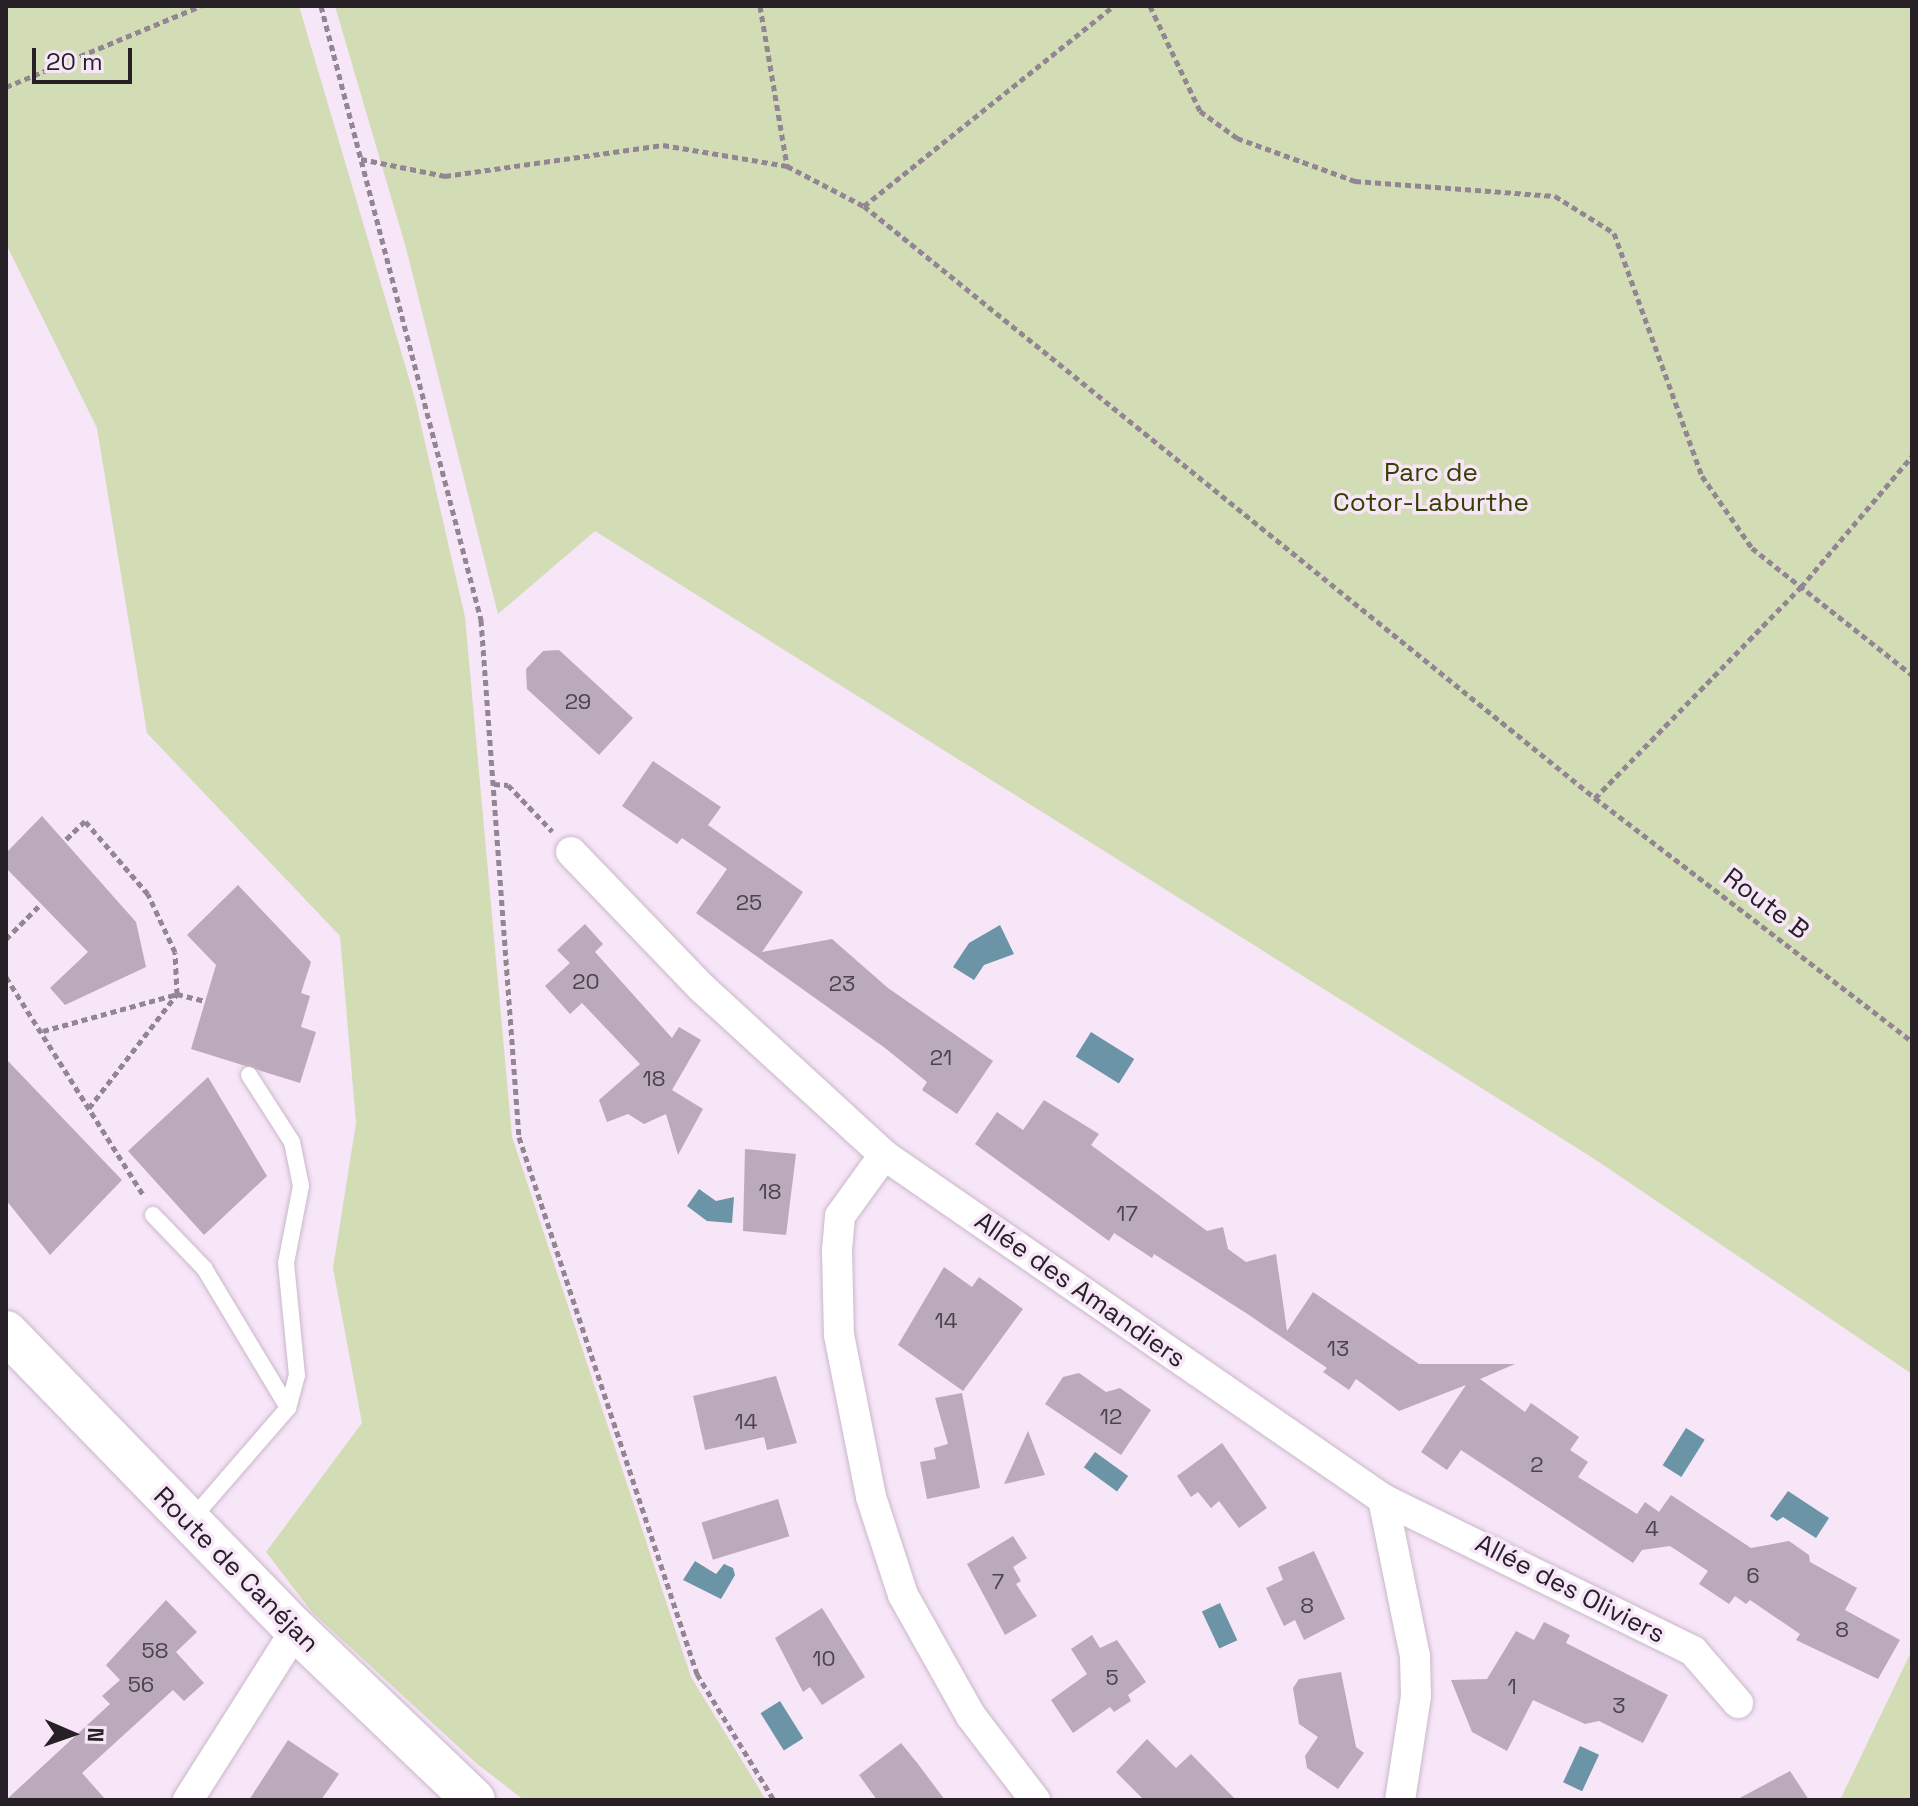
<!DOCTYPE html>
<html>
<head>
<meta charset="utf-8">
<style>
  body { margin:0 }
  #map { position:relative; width:1918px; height:1806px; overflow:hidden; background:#f7e5f8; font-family:"Space Grotesk",sans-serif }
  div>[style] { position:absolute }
  .green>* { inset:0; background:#d2dcb5 }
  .water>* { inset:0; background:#6b94a7; transform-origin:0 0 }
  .building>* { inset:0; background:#bab; transform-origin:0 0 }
  .path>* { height:5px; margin-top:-2.5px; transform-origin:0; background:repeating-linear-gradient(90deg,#938693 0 6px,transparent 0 10px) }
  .roads { filter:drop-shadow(0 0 2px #c9b8c9) drop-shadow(0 0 2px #c9b8c9) }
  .lane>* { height:16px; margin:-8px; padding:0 8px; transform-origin:8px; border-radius:8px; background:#fff }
  .street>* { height:30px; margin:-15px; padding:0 15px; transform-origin:15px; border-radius:15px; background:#fff }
  .secondary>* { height:42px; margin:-21px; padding:0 21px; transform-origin:21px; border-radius:21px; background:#fff }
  span { translate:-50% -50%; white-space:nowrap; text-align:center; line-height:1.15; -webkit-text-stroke:7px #f7e5f8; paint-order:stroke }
  .number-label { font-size:22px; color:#4c434c }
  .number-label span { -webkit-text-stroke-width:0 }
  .park-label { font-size:26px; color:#353f00 }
  .street-label { font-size:26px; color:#272127 }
  .frame { position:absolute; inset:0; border:8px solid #272127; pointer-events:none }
  .north { position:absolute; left:32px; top:1694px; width:80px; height:80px; -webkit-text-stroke:6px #f7e5f8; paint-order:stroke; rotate:92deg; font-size:22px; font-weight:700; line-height:32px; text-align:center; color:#272127 }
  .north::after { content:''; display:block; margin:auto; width:28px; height:36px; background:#272127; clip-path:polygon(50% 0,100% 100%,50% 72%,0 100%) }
  .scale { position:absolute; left:32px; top:48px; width:100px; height:36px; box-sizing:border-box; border:4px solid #272127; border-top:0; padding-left:10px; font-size:24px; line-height:28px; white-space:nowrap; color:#272127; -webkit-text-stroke:6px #f7e5f8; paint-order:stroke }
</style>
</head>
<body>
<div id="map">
  <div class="green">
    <div style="clip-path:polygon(6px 6px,299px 6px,415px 399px,465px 617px,512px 1137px,691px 1677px,766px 1800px,524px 1800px,476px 1763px,312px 1612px,266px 1552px,362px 1423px,333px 1268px,356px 1123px,340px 936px,147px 733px,97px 428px,6px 244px)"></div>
    <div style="clip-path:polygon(335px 6px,1912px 6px,1912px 1374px,1596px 1160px,595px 531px,498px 614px,406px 248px)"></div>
    <div style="clip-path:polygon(1912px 1650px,1912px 1800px,1840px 1800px)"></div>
  </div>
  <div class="water">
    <div style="clip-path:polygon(1000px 925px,1014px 954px,984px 965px,974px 980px,953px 967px,969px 943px)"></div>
    <div style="left:1091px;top:1032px;width:51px;height:29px;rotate:32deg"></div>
    <div style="clip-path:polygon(699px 1189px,716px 1201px,734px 1197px,732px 1223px,707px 1221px,687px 1206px)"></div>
    <div style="left:1686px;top:1428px;width:22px;height:44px;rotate:32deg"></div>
    <div style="left:1095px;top:1452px;width:41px;height:19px;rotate:36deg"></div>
    <div style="clip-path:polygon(1788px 1491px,1829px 1518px,1816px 1538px,1783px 1517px,1777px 1521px,1770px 1516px)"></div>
    <div style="clip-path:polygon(695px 1561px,716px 1574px,724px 1564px,733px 1568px,735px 1575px,721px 1599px,683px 1580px)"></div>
    <div style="left:1220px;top:1603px;width:41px;height:20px;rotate:65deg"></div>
    <div style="left:780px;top:1701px;width:44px;height:23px;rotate:58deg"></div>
    <div style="left:1580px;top:1746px;width:21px;height:40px;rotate:25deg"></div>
  </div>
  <div class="building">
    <div style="clip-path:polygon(559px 650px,633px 718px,599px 755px,527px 689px,526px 669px,543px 651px)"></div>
    <div style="clip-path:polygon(653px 761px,721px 807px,708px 825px,803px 892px,762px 952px,832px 939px,888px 988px,993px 1061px,957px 1114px,922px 1090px,927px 1082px,885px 1048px,696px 913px,727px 869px,682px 838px,677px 844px,622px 806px)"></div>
    <div style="clip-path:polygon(42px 816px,136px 922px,146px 967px,65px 1005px,50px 988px,88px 952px,6px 868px,6px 853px)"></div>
    <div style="clip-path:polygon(238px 885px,311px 962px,301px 993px,310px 996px,301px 1027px,316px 1032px,300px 1083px,191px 1049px,216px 965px,187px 935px)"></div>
    <div style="clip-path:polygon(585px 924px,603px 944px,595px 952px,672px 1038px,679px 1027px,701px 1040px,672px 1090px,703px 1109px,678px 1155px,666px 1114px,644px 1124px,628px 1114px,607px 1122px,599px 1100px,640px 1064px,582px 1003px,570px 1014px,545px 986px,570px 963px,557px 950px)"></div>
    <div style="clip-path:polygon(6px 1059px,122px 1180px,50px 1255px,6px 1200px)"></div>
    <div style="clip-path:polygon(208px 1077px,267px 1176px,204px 1235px,128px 1151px)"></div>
    <div style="clip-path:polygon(1044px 1100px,1099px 1134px,1091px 1145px,1207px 1231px,1223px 1227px,1228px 1249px,1246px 1262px,1276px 1254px,1287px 1331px,1313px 1292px,1419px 1364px,1515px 1364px,1480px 1379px,1525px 1412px,1531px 1403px,1579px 1437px,1570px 1450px,1588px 1462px,1578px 1477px,1637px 1514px,1645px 1502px,1659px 1512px,1671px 1495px,1751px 1548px,1789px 1541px,1809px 1555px,1810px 1562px,1857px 1588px,1845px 1610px,1900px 1640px,1878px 1679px,1796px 1640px,1800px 1634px,1750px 1600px,1746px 1604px,1735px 1596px,1729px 1604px,1699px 1584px,1708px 1571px,1670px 1546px,1642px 1550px,1633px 1563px,1461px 1450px,1447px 1470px,1421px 1452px,1466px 1385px,1399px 1411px,1356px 1379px,1349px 1390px,1323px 1372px,1327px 1368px,1249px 1315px,1154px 1254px,1152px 1258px,1114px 1233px,1109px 1241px,975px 1144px,997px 1112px,1023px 1130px)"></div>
    <div style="clip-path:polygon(745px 1149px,796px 1154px,786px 1235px,743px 1231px)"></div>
    <div style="clip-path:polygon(944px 1267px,972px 1287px,979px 1277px,1023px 1309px,963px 1391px,898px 1345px)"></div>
    <div style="clip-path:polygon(1079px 1373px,1106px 1392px,1120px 1388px,1151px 1410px,1121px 1455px,1045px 1404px,1063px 1377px)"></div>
    <div style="clip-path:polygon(776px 1376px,797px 1443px,767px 1450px,764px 1437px,705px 1450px,693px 1396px)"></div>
    <div style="clip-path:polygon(962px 1393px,980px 1488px,927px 1499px,920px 1462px,936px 1459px,934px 1448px,948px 1444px,935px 1398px)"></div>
    <div style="clip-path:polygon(1028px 1431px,1045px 1475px,1004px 1484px)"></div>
    <div style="clip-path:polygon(1222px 1443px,1267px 1508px,1239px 1528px,1219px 1501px,1211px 1508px,1198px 1492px,1191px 1497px,1177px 1476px)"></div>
    <div style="left:778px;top:1499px;width:39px;height:80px;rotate:73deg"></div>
    <div style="clip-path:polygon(1013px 1536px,1027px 1558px,1013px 1567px,1021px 1581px,1016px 1584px,1037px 1616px,1005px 1635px,967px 1564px)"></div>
    <div style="clip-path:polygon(1314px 1551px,1345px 1619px,1304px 1640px,1295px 1620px,1284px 1626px,1266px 1588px,1283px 1580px,1278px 1567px)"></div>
    <div style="clip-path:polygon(166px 1600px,197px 1632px,176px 1652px,204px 1683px,184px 1701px,173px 1690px,82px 1773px,106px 1800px,6px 1800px,110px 1704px,102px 1696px,120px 1680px,106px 1665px)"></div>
    <div style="clip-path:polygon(822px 1608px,865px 1677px,822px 1705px,810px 1687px,803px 1692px,775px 1638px)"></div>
    <div style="clip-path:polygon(1544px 1622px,1570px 1635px,1566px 1643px,1668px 1695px,1643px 1743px,1599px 1721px,1585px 1724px,1533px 1700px,1507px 1751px,1472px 1732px,1451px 1680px,1487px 1679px,1516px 1631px,1534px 1640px)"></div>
    <div style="clip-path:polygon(1092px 1635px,1100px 1648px,1117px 1640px,1146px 1682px,1128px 1695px,1131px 1701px,1114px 1712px,1110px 1707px,1073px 1733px,1051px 1700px,1087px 1674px,1071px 1649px)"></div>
    <div style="clip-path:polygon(1341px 1672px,1356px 1747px,1364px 1753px,1338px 1789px,1307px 1768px,1305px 1756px,1318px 1737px,1299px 1724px,1293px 1688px,1299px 1679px)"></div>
    <div style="clip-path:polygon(1147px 1739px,1176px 1768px,1191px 1754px,1236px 1800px,1144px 1800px,1116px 1772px)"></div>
    <div style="clip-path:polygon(288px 1740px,339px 1774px,321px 1800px,249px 1800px)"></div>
    <div style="clip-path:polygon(901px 1743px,918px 1764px,945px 1800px,877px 1800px,859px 1775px)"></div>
    <div style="clip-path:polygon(1790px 1771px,1809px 1800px,1736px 1800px)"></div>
  </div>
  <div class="path">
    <div style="left:321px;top:6px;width:635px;rotate:75.39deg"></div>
    <div style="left:481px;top:620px;width:518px;rotate:85.8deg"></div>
    <div style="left:519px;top:1137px;width:566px;rotate:71.66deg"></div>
    <div style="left:697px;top:1674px;width:148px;rotate:58.6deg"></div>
    <div style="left:760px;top:6px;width:162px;rotate:80.4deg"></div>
    <div style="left:1150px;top:6px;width:116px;rotate:64.5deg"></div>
    <div style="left:1200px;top:111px;width:46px;rotate:36.1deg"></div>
    <div style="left:1237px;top:138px;width:126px;rotate:20deg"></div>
    <div style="left:1355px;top:181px;width:201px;rotate:4.3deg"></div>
    <div style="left:1555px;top:196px;width:70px;rotate:32.1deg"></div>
    <div style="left:1614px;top:233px;width:258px;rotate:70.1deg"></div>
    <div style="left:1702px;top:476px;width:88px;rotate:55.2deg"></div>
    <div style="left:1752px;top:548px;width:204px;rotate:38.4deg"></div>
    <div style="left:6px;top:87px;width:211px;rotate:-22.6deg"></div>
    <div style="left:361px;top:159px;width:86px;rotate:11.4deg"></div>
    <div style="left:445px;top:176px;width:220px;rotate:-8.1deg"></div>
    <div style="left:663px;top:145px;width:126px;rotate:9.6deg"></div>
    <div style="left:787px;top:166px;width:87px;rotate:27.5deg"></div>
    <div style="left:864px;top:206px;width:941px;rotate:39deg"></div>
    <div style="left:1595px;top:798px;width:295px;rotate:-45.7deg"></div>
    <div style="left:1801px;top:587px;width:172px;rotate:-49.7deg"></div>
    <div style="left:864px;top:206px;width:320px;rotate:-38.7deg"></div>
    <div style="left:494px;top:784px;width:14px;rotate:4deg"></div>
    <div style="left:508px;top:785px;width:64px;rotate:46.3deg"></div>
    <div style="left:1595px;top:798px;width:399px;rotate:37.5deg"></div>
    <div style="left:6px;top:939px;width:49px;rotate:-45deg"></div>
    <div style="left:6px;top:977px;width:259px;rotate:57.8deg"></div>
    <div style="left:43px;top:1031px;width:139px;rotate:-15.4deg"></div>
    <div style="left:177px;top:994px;width:42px;rotate:-92.7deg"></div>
    <div style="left:175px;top:952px;width:64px;rotate:-115deg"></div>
    <div style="left:148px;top:894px;width:96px;rotate:-130.8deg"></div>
    <div style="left:85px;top:821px;width:29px;rotate:136deg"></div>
    <div style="left:89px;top:1108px;width:144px;rotate:-52.3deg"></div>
    <div style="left:177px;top:994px;width:29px;rotate:14deg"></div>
  </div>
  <div class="roads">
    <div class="lane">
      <div style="left:249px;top:1075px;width:80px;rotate:57.3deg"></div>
      <div style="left:292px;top:1142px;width:45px;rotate:78.4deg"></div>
      <div style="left:301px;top:1186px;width:78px;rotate:101deg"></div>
      <div style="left:286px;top:1263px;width:113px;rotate:84.4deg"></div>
      <div style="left:297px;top:1375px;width:34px;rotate:105deg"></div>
      <div style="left:153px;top:1215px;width:74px;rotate:46.1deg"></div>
      <div style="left:204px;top:1268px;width:163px;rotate:59deg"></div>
      <div style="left:288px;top:1408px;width:150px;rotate:130.9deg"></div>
    </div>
    <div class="street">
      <div style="left:571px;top:852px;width:189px;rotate:46.1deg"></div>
      <div style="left:702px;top:988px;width:247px;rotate:42.5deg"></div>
      <div style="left:884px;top:1155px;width:606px;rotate:34.58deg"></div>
      <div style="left:1383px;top:1499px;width:160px;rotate:78.5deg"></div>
      <div style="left:1415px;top:1656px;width:40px;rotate:88.6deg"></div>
      <div style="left:1416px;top:1696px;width:105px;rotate:98.7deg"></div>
      <div style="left:884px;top:1155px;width:75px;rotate:125.8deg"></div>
      <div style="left:840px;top:1216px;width:34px;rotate:95deg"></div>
      <div style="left:837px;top:1250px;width:85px;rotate:88.7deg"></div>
      <div style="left:839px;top:1335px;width:165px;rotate:78.8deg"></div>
      <div style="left:871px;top:1497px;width:103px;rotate:71.9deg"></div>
      <div style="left:903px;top:1595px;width:139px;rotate:60.7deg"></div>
      <div style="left:971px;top:1716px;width:106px;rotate:52.7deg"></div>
      <div style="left:1383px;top:1499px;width:345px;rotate:26.1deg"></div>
      <div style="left:1693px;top:1651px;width:69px;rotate:49.1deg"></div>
      <div style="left:188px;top:1800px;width:201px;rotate:-57.6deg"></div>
    </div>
    <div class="secondary">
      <div style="left:6px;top:1332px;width:416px;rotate:45.8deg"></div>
      <div style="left:296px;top:1630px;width:246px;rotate:43.7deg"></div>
    </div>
  </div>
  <div class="number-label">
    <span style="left:578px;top:702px">29</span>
    <span style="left:749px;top:903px">25</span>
    <span style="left:586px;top:982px">20</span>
    <span style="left:842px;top:984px">23</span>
    <span style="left:941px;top:1058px">21</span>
    <span style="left:654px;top:1079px">18</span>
    <span style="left:770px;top:1192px">18</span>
    <span style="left:1127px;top:1214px">17</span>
    <span style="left:946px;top:1321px">14</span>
    <span style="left:1338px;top:1349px">13</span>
    <span style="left:1111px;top:1417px">12</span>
    <span style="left:746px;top:1422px">14</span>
    <span style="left:1537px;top:1465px">2</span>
    <span style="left:1652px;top:1529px">4</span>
    <span style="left:1753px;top:1576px">6</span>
    <span style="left:998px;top:1582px">7</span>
    <span style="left:1307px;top:1606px">8</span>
    <span style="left:1842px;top:1630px">8</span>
    <span style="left:155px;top:1651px">58</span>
    <span style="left:824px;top:1659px">10</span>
    <span style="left:1112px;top:1678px">5</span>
    <span style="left:141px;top:1685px">56</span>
    <span style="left:1512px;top:1687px">1</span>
    <span style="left:1619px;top:1706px">3</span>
  </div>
  <div class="park-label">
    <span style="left:1431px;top:488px">Parc de<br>Cotor-Laburthe</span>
  </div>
  <div class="street-label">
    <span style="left:1766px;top:904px;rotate:37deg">Route B</span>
    <span style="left:1080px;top:1290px;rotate:35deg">Allée des Amandiers</span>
    <span style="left:236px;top:1570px;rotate:45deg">Route de Canéjan</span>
    <span style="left:1570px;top:1589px;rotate:27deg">Allée des Oliviers</span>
  </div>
  <div class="frame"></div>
  <div class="north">N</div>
  <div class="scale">20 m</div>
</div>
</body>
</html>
